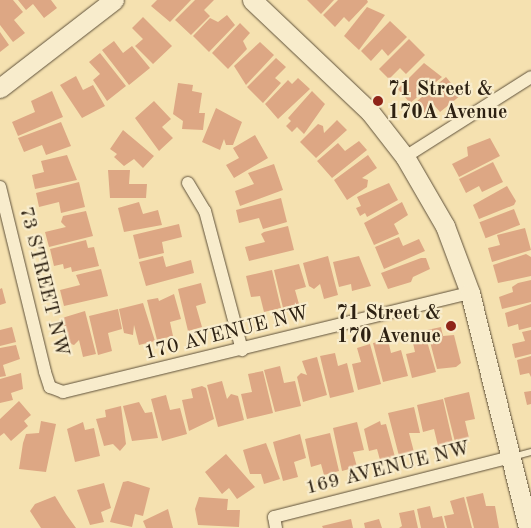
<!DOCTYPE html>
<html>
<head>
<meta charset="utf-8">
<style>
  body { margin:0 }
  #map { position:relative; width:531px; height:528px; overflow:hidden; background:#f5e1b0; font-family:"Old Standard TT",serif }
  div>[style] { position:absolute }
  .building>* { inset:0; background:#dda784; transform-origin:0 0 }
  .roads { filter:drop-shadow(0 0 1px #5f513a) drop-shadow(0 0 1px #5f513a) }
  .lane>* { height:6px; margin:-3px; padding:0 3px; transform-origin:3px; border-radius:3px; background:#f8eccc }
  .street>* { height:12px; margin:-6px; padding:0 6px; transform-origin:6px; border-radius:6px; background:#f8eccc }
  .secondary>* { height:19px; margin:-9.5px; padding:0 9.5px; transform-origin:9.5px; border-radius:9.5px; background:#f8eccc }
  .dots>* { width:14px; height:14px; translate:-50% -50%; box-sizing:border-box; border:2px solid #f8eccc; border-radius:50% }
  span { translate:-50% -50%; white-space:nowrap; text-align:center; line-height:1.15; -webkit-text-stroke:4.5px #f8eccc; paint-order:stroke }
  .poi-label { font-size:20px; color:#2d2112; font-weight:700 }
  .left { translate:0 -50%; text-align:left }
  .right { translate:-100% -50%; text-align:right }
  .street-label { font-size:20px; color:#2d2112 }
</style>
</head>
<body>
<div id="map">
  <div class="building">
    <div style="clip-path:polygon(0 0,13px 0,23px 12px,14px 20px,25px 33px,13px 42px,0 25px)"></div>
    <div style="clip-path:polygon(18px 0,51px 0,57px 8px,44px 18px,33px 4px,26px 10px)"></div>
    <div style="clip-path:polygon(157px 0,191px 0,170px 22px,151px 6px)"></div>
    <div style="clip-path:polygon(195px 0,214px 0,204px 10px,210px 16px,191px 35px,175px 20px)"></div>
    <div style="clip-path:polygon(307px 0,334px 0,321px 14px)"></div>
    <div style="clip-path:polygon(338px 0,367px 0,368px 2px,349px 22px,344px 17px,335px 27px,323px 15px)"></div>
    <div style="clip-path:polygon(367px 7px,385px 15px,359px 50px,344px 36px)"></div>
    <div style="clip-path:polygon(227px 15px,235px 25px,209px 52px,193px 36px,210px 18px,218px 22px)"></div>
    <div style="clip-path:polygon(143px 17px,172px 46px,153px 64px,135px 46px,143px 39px,132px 28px)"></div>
    <div style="clip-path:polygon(390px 21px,407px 37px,388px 56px,382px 49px,371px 61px,361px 51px)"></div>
    <div style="clip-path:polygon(240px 23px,250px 33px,243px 41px,247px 49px,228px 69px,212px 53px)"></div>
    <div style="clip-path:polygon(0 32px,9px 45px,0 52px)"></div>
    <div style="clip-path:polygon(409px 39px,425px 55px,406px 74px,400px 68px,389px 79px,379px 69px)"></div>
    <div style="clip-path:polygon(114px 41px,123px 53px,132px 46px,150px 68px,129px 85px,102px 50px)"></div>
    <div style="clip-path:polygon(260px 42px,274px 55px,246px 85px,234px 66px)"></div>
    <div style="clip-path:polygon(100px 53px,126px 86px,107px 101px,93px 80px,100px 74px,89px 62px)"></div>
    <div style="clip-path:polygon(276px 58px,286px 67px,275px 78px,281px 83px,263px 103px,247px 87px)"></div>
    <div style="clip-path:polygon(424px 63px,442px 77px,410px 103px,398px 89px)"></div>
    <div style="clip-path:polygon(76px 76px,83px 90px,93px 85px,105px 106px,82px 118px,60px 85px)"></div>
    <div style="clip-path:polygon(446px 77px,461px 95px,440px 112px,434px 105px,420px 116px,411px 106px)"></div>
    <div style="clip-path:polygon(298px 78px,310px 89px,278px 119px,265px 104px,288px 80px,292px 84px)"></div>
    <div style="clip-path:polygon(178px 83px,193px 85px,192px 91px,202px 93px,199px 113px,205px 113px,203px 130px,182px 129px,183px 121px,173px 114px)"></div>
    <div style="clip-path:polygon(52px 91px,63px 117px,18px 136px,12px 122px,35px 112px,31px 101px)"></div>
    <div style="clip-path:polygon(312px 91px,325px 104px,304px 134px,297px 127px,292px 132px,286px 126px,291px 121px,288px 118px)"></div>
    <div style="clip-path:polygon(154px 101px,171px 119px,162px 127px,173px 138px,159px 151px,135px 118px)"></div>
    <div style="clip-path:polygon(216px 108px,242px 122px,233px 145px,226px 145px,224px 139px,220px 150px,202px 142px)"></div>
    <div style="clip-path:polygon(337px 120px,347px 130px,316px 158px,300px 142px,318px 124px,323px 126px,324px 133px)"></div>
    <div style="clip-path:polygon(61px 122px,71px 146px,46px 155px,42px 145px,24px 152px,18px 138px)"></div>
    <div style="clip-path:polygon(123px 130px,154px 156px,143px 168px,134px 159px,124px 166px,114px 157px,117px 154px,110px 149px)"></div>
    <div style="clip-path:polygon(255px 135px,268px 158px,234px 178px,226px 165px,239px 158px,233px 148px)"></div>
    <div style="clip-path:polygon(490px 138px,500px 156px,459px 177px,452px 164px,468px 156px,467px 147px)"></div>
    <div style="clip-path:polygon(359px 141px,367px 150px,332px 178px,317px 161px,338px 143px,345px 151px)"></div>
    <div style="clip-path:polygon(67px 155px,77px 180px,35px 189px,32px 175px,44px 172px,41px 161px)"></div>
    <div style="clip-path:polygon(368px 155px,377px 168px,362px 178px,368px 180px,367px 187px,347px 200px,334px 180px)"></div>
    <div style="clip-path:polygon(493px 162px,503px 182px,482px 192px,479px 186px,466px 193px,459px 179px)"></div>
    <div style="clip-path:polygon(274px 164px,283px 190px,240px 206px,235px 191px,254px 184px,248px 173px)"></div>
    <div style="clip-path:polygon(108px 170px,130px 170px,129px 184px,147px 184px,146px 198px,110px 198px)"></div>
    <div style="clip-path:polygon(79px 182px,85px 207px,61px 213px,59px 202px,39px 207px,36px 193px)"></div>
    <div style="clip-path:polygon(389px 183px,398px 200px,367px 217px,365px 213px,360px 216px,356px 208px,361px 206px,357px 197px)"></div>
    <div style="clip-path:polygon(507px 186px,516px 201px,514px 205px,479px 219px,473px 205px)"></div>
    <div style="clip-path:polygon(281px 198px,287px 222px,263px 229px,259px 218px,239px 223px,236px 210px)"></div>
    <div style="clip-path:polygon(139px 202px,143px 214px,158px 210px,162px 225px,124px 232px,118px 208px)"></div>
    <div style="clip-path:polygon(402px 202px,408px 215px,394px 224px,399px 234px,374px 245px,364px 223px)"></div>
    <div style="left:514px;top:209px;width:17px;height:37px;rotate:69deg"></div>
    <div style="clip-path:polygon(86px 211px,93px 236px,49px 247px,45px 232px,66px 227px,61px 222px,63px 216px)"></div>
    <div style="clip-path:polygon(179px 224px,182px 237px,162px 242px,164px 253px,139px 259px,133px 235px)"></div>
    <div style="clip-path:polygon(288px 226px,294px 250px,249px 261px,245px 247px,265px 242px,261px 234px,264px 232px)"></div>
    <div style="clip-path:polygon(525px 228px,531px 250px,492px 262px,488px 248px,500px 245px,497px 235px)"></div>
    <div style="clip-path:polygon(399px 237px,403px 246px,419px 239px,425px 251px,384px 269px,375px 247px)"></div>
    <div style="clip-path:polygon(86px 240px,88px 248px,94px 247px,99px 266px,72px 272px,71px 267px,64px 269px,63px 264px,54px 266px,50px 249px)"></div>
    <div style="clip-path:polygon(526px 254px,531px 257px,531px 276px,498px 283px,493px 265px)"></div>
    <div style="clip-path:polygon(163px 256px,166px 267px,191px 260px,194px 273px,146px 286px,139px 262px)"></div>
    <div style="clip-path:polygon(328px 256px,338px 295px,324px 299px,320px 284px,314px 289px,309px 286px,303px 263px)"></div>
    <div style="clip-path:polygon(359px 256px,371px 286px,352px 291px,351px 284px,339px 287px,333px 262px)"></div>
    <div style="clip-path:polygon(421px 258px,426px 258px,430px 269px,413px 277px,411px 282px,388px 289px,381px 273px)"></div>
    <div style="clip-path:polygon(299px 264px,306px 287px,295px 290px,299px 304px,283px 308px,274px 270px)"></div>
    <div style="clip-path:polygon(101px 269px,108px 296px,64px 306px,60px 290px,80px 285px,76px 275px)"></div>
    <div style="clip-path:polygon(272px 270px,281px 308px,264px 312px,260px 296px,251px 297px,246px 276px)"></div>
    <div style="clip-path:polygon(531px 280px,531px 302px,502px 309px,499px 297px,513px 292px,512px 287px,518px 283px)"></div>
    <div style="clip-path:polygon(201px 283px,206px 303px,196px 306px,202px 327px,188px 331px,178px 289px)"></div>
    <div style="clip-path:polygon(2px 288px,6px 303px,0 305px,0 289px)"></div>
    <div style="clip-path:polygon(174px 294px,181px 319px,170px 322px,173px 336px,157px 340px,147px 300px,158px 298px,159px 301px)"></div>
    <div style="clip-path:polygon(143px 303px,155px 341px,139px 345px,134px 325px,133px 335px,124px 333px,119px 309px)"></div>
    <div style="clip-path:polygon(531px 304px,531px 327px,519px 330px,518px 324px,508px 327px,505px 313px)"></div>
    <div style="clip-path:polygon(118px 309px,122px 329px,108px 333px,112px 351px,98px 355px,89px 316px)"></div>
    <div style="clip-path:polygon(85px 311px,96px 354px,83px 357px,79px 340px,74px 345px,68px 343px,62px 318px)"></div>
    <div style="clip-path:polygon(12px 327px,16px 342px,0 346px,0 330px)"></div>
    <div style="clip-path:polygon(441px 327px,443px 336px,454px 335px,461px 363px,456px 367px,437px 369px,427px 330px)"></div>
    <div style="clip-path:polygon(531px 330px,531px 354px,515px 358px,512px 344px,525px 341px,522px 332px)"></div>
    <div style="clip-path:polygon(424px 331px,436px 372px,412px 378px,406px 354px,415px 352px,411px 334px)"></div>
    <div style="clip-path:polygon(388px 340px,391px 353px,401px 350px,408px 376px,383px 382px,373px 343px)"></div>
    <div style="clip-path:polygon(370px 344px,381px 384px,358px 390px,352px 364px,361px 362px,357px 348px)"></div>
    <div style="clip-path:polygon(16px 345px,20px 359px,3px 365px,6px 376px,0 377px,0 348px)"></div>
    <div style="clip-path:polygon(335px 353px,338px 366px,347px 363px,354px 392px,330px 398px,320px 356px)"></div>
    <div style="clip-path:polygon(531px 356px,531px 377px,529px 373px,520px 375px,517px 360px)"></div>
    <div style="clip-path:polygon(317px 357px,327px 395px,303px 402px,297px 377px,301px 373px,307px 375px,302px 361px)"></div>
    <div style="clip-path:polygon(280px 366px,284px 383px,295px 381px,301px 406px,275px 412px,264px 370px)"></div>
    <div style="clip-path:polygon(263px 371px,273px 413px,247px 419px,241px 394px,252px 392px,248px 374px)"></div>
    <div style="clip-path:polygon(21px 373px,23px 389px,11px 393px,13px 400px,0 403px,0 379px)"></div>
    <div style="clip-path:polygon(222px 381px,227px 399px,231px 394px,238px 396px,244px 420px,218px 427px,207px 385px)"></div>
    <div style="clip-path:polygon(202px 386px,206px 388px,214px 419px,189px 431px,182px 400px,193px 398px,191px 389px)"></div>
    <div style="clip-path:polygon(531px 391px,531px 404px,527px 405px,524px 392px)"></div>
    <div style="clip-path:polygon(469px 392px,475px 419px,465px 421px,469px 438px,455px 442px,444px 398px)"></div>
    <div style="clip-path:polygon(166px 395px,170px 410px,180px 408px,187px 434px,162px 441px,151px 399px)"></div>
    <div style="clip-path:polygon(443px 399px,453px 443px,438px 446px,434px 429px,423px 432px,417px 405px)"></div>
    <div style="clip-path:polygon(19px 401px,31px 415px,24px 421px,28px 426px,11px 441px,4px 433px,0 436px,0 419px)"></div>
    <div style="clip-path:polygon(139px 402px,145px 413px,152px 412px,158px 438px,132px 441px,123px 406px)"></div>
    <div style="clip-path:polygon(121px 406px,126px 444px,120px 451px,113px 444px,104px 446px,96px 419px,106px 417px,105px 410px)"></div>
    <div style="clip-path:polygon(414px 407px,420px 433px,409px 433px,414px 452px,399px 456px,388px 413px)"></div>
    <div style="clip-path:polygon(41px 421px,56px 424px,46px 472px,19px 469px,23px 443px,26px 434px,39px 433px)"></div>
    <div style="clip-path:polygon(380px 421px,381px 425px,386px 424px,395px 457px,380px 460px,377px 449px,369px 451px,364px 429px)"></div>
    <div style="clip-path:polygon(83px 422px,85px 430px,94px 428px,100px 456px,75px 462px,67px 429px)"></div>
    <div style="clip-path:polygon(357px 422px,364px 450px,353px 452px,357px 467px,342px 471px,333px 428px)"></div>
    <div style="clip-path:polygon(330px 433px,339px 471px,324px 475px,321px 464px,311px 467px,305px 439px)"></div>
    <div style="clip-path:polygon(300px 434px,306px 458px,294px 462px,298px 477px,283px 481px,273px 442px)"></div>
    <div style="clip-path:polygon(266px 443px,280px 479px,264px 484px,261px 474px,250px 474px,243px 450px)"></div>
    <div style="clip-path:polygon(226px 454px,255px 487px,237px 499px,229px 488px,222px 494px,205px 472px)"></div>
    <div style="clip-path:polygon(128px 481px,150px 488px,143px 516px,135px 514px,132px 527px,110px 522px,123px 482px)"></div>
    <div style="clip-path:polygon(104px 483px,111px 508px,101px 512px,104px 522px,90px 525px,77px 490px)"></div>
    <div style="clip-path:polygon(483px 493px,486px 506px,495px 506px,499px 528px,474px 528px,466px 497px)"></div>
    <div style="clip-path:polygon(55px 496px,66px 514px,76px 528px,41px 528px,30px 511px,35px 504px)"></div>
    <div style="clip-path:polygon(199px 497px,228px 499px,227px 510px,240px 510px,239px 527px,198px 525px,195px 509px)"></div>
    <div style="clip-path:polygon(464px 497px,472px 528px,447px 528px,444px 516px,454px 514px,450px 501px)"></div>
    <div style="clip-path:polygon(430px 506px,433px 518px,442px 516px,445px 528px,421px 528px,417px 509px)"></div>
    <div style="clip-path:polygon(168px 509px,173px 528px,146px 528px,143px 521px)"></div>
    <div style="clip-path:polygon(414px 510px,418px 528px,399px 528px,402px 526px,399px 513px)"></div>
    <div style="clip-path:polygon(351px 519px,353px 528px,323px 528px,322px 526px)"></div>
    <div style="clip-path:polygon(379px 519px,382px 528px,365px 528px,364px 523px)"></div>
  </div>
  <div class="roads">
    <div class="lane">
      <div style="left:512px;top:457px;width:20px;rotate:-15deg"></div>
    </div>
    <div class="street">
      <div style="left:405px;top:157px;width:149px;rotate:-32.4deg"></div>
      <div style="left:188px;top:183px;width:33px;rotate:59deg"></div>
      <div style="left:205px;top:211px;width:144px;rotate:75.1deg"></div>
      <div style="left:0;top:187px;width:190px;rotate:76.3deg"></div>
      <div style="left:45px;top:372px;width:16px;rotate:72deg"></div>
      <div style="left:50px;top:387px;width:14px;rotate:21deg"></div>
      <div style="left:63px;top:392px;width:419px;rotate:-13.7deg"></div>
      <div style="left:276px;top:528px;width:11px;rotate:-100deg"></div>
      <div style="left:274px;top:517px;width:244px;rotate:-14.2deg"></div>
    </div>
    <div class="secondary">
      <div style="left:252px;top:0;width:163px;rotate:43.5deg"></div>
      <div style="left:370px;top:112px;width:57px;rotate:52.1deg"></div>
      <div style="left:405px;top:157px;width:80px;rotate:59.9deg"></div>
      <div style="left:445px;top:226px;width:72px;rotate:69.5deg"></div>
      <div style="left:470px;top:293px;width:242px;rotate:76.1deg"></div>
      <div style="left:0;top:88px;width:144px;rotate:-37.7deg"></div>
    </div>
  </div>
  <div class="dots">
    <div style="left:378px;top:101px;background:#8f2418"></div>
    <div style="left:451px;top:326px;background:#8f2418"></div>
  </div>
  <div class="poi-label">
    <span class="left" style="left:388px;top:102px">71 Street &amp;<br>170A Avenue</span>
    <span class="right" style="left:441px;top:326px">71 Street &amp;<br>170 Avenue</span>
  </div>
  <div class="street-label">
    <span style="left:43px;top:282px;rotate:76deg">73 STREET NW</span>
    <span style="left:227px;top:334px;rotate:-14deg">170 AVENUE NW</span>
    <span style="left:388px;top:469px;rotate:-14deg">169 AVENUE NW</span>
  </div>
</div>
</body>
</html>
